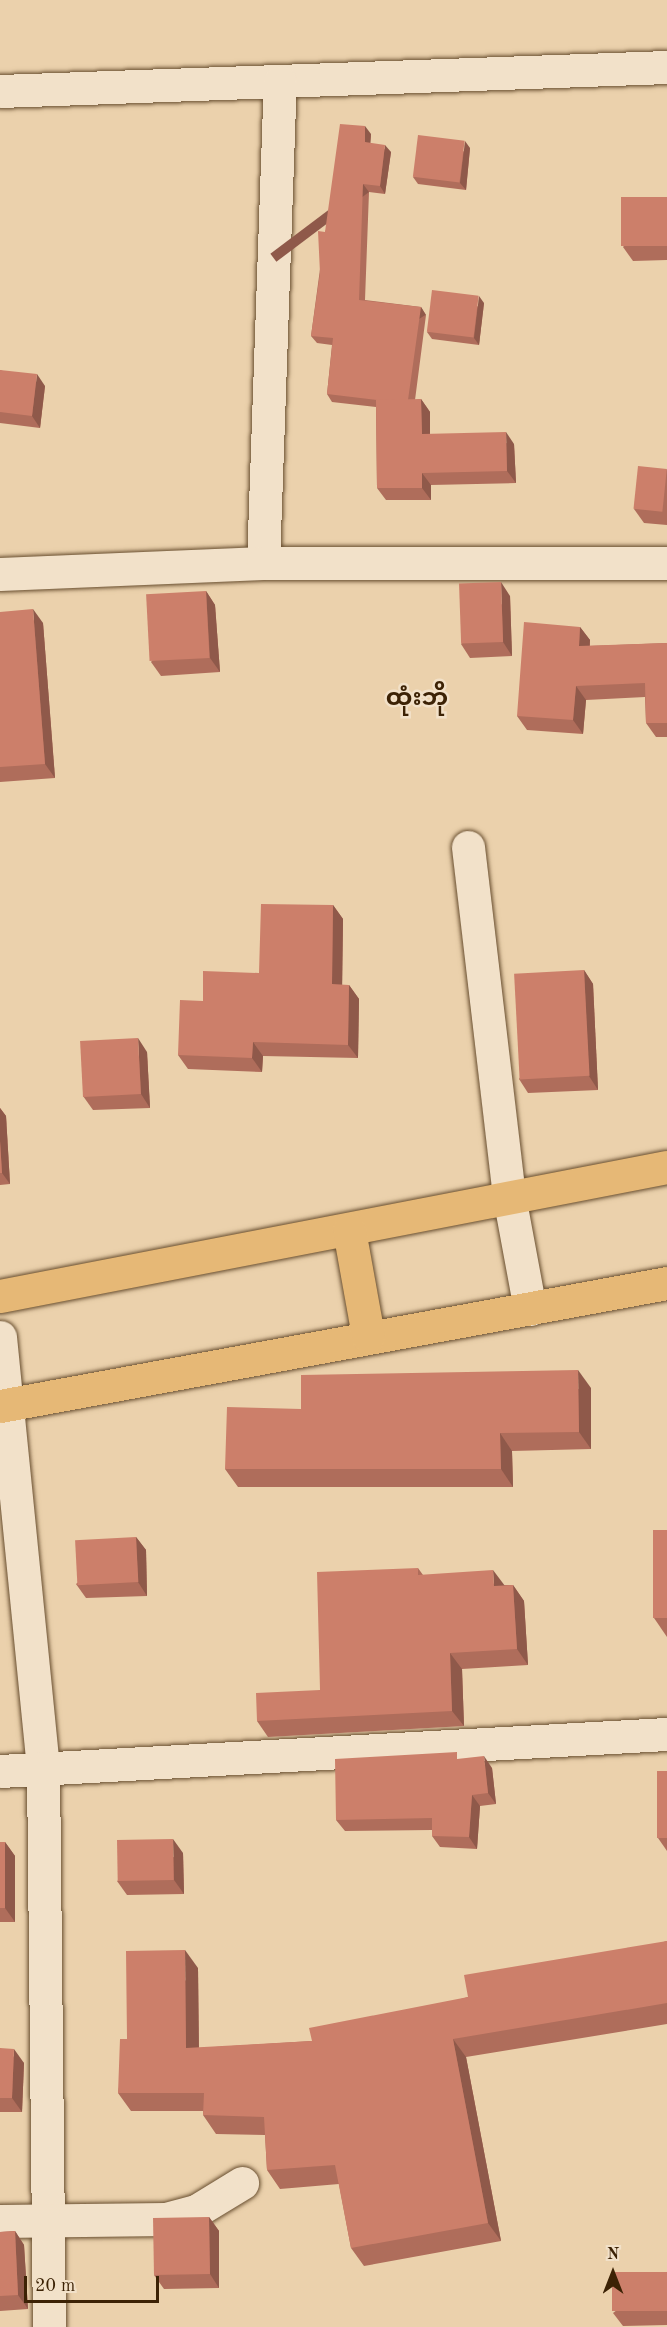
<!DOCTYPE html>
<html>
<head>
<meta charset="utf-8">
<style>
  body { margin:0 }
  #map { position:relative; width:667px; height:2327px; overflow:hidden; background:#ebd1ac; font-family:"Old Standard TT","Noto Sans Myanmar",serif }
  div>[style] { position:absolute }
  .roads { filter:drop-shadow(0 0 2px #684e2f) drop-shadow(0 0 2px #684e2f) }
  .minor>* { height:33px; margin:-16.5px; padding:0 16.5px; transform-origin:16.5px; border-radius:16.5px; background:#f2e1c9 }
  .primary>* { height:33px; margin:-16.5px; padding:0 16.5px; transform-origin:16.5px; border-radius:16.5px; background:#e6b876 }
  .trunk>* { height:33px; margin:-16.5px; padding:0 16.5px; transform-origin:16.5px; border-radius:16.5px; background:#e6b876 }
  .wall>* { inset:0; background:#af6d5b }
  .shaded-wall>* { inset:0; background:#8f594a; transform-origin:0 0 }
  .building>* { inset:0; background:#cc7f6a; transform-origin:0 0 }
  span { translate:-50% -50%; white-space:nowrap; text-align:center; line-height:1.15; -webkit-text-stroke:5px #f2e1c9; paint-order:stroke }
  .quarter-label { font-size:24px; color:#3c2205; font-weight:700 }
  .north { position:absolute; left:583px; top:2243px; width:60px; height:60px; -webkit-text-stroke:4px #f2e1c9; paint-order:stroke; rotate:0deg; font-size:16px; font-weight:700; line-height:24px; text-align:center; color:#3c2205 }
  .north::after { content:''; display:block; margin:auto; width:21px; height:27px; background:#3c2205; clip-path:polygon(50% 0,100% 100%,50% 72%,0 100%) }
  .scale { position:absolute; left:24px; top:2276px; width:135px; height:27px; box-sizing:border-box; border:3px solid #3c2205; border-top:0; padding-left:8px; font-size:18px; line-height:21px; white-space:nowrap; color:#3c2205; -webkit-text-stroke:4px #f2e1c9; paint-order:stroke }
</style>
</head>
<body>
<div id="map">
  <div class="roads">
    <div class="minor">
      <div style="left:0;top:91px;width:667px;rotate:-2.06deg"></div>
      <div style="left:263px;top:563px;width:481px;rotate:-88deg"></div>
      <div style="left:0;top:574px;width:263px;rotate:-2.4deg"></div>
      <div style="left:263px;top:563px;width:404px"></div>
      <div style="left:468px;top:847px;width:351px;rotate:83.3deg"></div>
      <div style="left:509px;top:1196px;width:115px;rotate:79.5deg"></div>
      <div style="left:0;top:1337px;width:433px;rotate:84.3deg"></div>
      <div style="left:43px;top:1768px;width:559px;rotate:89.39deg"></div>
      <div style="left:0;top:1771px;width:668px;rotate:-3.18deg"></div>
      <div style="left:0;top:2221px;width:166px;rotate:-0.7deg"></div>
      <div style="left:166px;top:2219px;width:31px;rotate:-15deg"></div>
      <div style="left:196px;top:2211px;width:54px;rotate:-31.3deg"></div>
    </div>
    <div class="primary">
      <div style="left:0;top:1296px;width:679px;rotate:-10.95deg"></div>
      <div style="left:0;top:1406px;width:678px;rotate:-10.45deg"></div>
    </div>
    <div class="trunk">
      <div style="left:349px;top:1230px;width:108px;rotate:79.8deg"></div>
    </div>
  </div>
  <div class="wall">
    <div style="clip-path:polygon(371px 134px,370px 143px,391px 152px,385px 194px,369px 192px,365px 300px,421px 307px,426px 315px,415px 400px,421px 399px,430px 412px,430px 434px,514px 444px,516px 483px,431px 485px,431px 500px,386px 500px,377px 488px,376px 407px,332px 402px,327px 394px,332px 345px,317px 343px,311px 336px,325px 232px)"></div>
    <div style="clip-path:polygon(470px 148px,466px 190px,418px 184px,413px 177px)"></div>
    <div style="clip-path:polygon(667px 197px,667px 260px,633px 261px,623px 247px)"></div>
    <div style="clip-path:polygon(484px 303px,479px 345px,432px 339px,427px 332px)"></div>
    <div style="clip-path:polygon(0 370px,45px 386px,40px 428px,0 423px)"></div>
    <div style="clip-path:polygon(667px 469px,667px 525px,644px 523px,634px 509px)"></div>
    <div style="clip-path:polygon(206px 591px,215px 605px,220px 672px,161px 676px,151px 662px)"></div>
    <div style="clip-path:polygon(510px 596px,512px 656px,470px 658px,461px 644px)"></div>
    <div style="clip-path:polygon(0 612px,43px 623px,55px 778px,0 782px)"></div>
    <div style="clip-path:polygon(580px 627px,590px 640px,590px 646px,667px 643px,667px 737px,656px 737px,646px 723px,645px 697px,586px 700px,583px 734px,527px 730px,517px 716px)"></div>
    <div style="clip-path:polygon(333px 905px,343px 919px,342px 985px,349px 985px,359px 999px,358px 1058px,263px 1056px,262px 1072px,188px 1069px,178px 1055px,203px 1001px,259px 973px)"></div>
    <div style="clip-path:polygon(584px 970px,593px 984px,598px 1090px,528px 1093px,519px 1079px)"></div>
    <div style="clip-path:polygon(147px 1052px,150px 1108px,93px 1110px,83px 1096px)"></div>
    <div style="clip-path:polygon(0 1108px,6px 1116px,10px 1184px,0 1185px)"></div>
    <div style="clip-path:polygon(591px 1388px,591px 1449px,512px 1451px,513px 1487px,238px 1487px,225px 1469px,301px 1409px)"></div>
    <div style="clip-path:polygon(667px 1530px,667px 1637px,654px 1618px)"></div>
    <div style="clip-path:polygon(136px 1537px,146px 1550px,147px 1596px,86px 1598px,76px 1584px)"></div>
    <div style="clip-path:polygon(418px 1568px,423px 1575px,504px 1585px,513px 1585px,524px 1601px,528px 1665px,462px 1669px,464px 1726px,268px 1737px,257px 1721px,320px 1690px)"></div>
    <div style="clip-path:polygon(461px 1759px,492px 1768px,496px 1804px,480px 1806px,477px 1849px,440px 1847px,432px 1836px,432px 1830px,345px 1831px,336px 1820px)"></div>
    <div style="clip-path:polygon(667px 1771px,667px 1851px,658px 1838px)"></div>
    <div style="clip-path:polygon(0 1842px,5px 1842px,15px 1856px,15px 1922px,0 1922px)"></div>
    <div style="clip-path:polygon(183px 1853px,184px 1894px,127px 1895px,117px 1881px)"></div>
    <div style="clip-path:polygon(667px 1941px,667px 2024px,466px 2057px,501px 2241px,364px 2266px,351px 2248px,339px 2184px,280px 2189px,267px 2170px,265px 2135px,216px 2134px,203px 2115px,203px 2111px,131px 2111px,118px 2093px,127px 2039px,198px 1968px,199px 2048px,312px 2041px)"></div>
    <div style="clip-path:polygon(0 2048px,24px 2063px,22px 2112px,0 2112px)"></div>
    <div style="clip-path:polygon(209px 2217px,219px 2231px,219px 2288px,164px 2289px,154px 2275px)"></div>
    <div style="clip-path:polygon(15px 2231px,24px 2245px,28px 2309px,0 2311px,0 2232px)"></div>
    <div style="clip-path:polygon(667px 2272px,667px 2325px,623px 2326px,613px 2313px)"></div>
  </div>
  <div class="shaded-wall">
    <div style="clip-path:polygon(365px 126px,371px 134px,370px 150px,365px 142px)"></div>
    <div style="clip-path:polygon(465px 141px,470px 148px,466px 190px,460px 183px)"></div>
    <div style="clip-path:polygon(385px 145px,391px 152px,385px 194px,380px 186px)"></div>
    <div style="left:363px;top:184px;width:10px;height:116px;rotate:53deg"></div>
    <div style="clip-path:polygon(479px 296px,484px 303px,479px 345px,474px 338px)"></div>
    <div style="left:421px;top:307px;width:9px;height:98px;rotate:58deg"></div>
    <div style="clip-path:polygon(37px 374px,45px 386px,40px 428px,32px 416px)"></div>
    <div style="clip-path:polygon(421px 399px,430px 412px,430px 447px,422px 434px)"></div>
    <div style="clip-path:polygon(506px 432px,514px 444px,516px 483px,507px 471px)"></div>
    <div style="clip-path:polygon(422px 473px,431px 485px,431px 500px,422px 488px)"></div>
    <div style="clip-path:polygon(501px 582px,510px 596px,512px 656px,503px 642px)"></div>
    <div style="clip-path:polygon(206px 591px,215px 605px,220px 672px,210px 658px)"></div>
    <div style="clip-path:polygon(33px 609px,43px 623px,55px 778px,45px 764px)"></div>
    <div style="clip-path:polygon(580px 627px,590px 640px,588px 660px,579px 646px)"></div>
    <div style="clip-path:polygon(576px 686px,586px 700px,583px 734px,573px 720px)"></div>
    <div style="clip-path:polygon(333px 905px,343px 919px,342px 998px,332px 984px)"></div>
    <div style="clip-path:polygon(584px 970px,593px 984px,598px 1090px,589px 1076px)"></div>
    <div style="clip-path:polygon(349px 985px,359px 999px,358px 1058px,348px 1045px)"></div>
    <div style="clip-path:polygon(138px 1038px,147px 1052px,150px 1108px,141px 1094px)"></div>
    <div style="clip-path:polygon(253px 1042px,263px 1056px,262px 1072px,252px 1058px)"></div>
    <div style="clip-path:polygon(0 1108px,6px 1116px,10px 1184px,2px 1173px,0 1141px)"></div>
    <div style="clip-path:polygon(578px 1370px,591px 1388px,591px 1449px,579px 1432px)"></div>
    <div style="clip-path:polygon(500px 1433px,512px 1451px,513px 1487px,501px 1469px)"></div>
    <div style="clip-path:polygon(136px 1537px,146px 1550px,147px 1596px,138px 1582px)"></div>
    <div style="clip-path:polygon(493px 1570px,505px 1586px,494px 1586px)"></div>
    <div style="clip-path:polygon(513px 1585px,524px 1601px,528px 1665px,517px 1649px)"></div>
    <div style="clip-path:polygon(450px 1653px,462px 1669px,464px 1726px,452px 1711px)"></div>
    <div style="clip-path:polygon(484px 1756px,492px 1768px,496px 1804px,488px 1793px)"></div>
    <div style="clip-path:polygon(472px 1795px,480px 1806px,477px 1849px,469px 1837px)"></div>
    <div style="clip-path:polygon(173px 1839px,183px 1853px,184px 1894px,174px 1880px)"></div>
    <div style="clip-path:polygon(5px 1842px,15px 1856px,15px 1922px,5px 1908px)"></div>
    <div style="clip-path:polygon(185px 1950px,198px 1968px,199px 2067px,186px 2048px)"></div>
    <div style="clip-path:polygon(453px 2039px,466px 2057px,501px 2241px,488px 2223px)"></div>
    <div style="clip-path:polygon(14px 2049px,24px 2063px,22px 2112px,12px 2098px)"></div>
    <div style="clip-path:polygon(209px 2217px,219px 2231px,219px 2288px,210px 2274px)"></div>
    <div style="clip-path:polygon(15px 2231px,24px 2245px,28px 2309px,18px 2295px)"></div>
  </div>
  <div class="building">
    <div style="clip-path:polygon(340px 124px,365px 126px,365px 142px,385px 145px,380px 186px,363px 184px,359px 300px,421px 307px,408px 400px,377px 400px,327px 394px,333px 338px,311px 336px,320px 273px,318px 231px,325px 232px)"></div>
    <div style="left:418px;top:135px;width:47px;height:42px;rotate:7deg"></div>
    <div style="left:667px;top:197px;width:49px;height:46px;rotate:90deg"></div>
    <div style="left:432px;top:290px;width:47px;height:42px;rotate:7deg"></div>
    <div style="clip-path:polygon(0 370px,37px 374px,32px 416px,0 412px)"></div>
    <div style="clip-path:polygon(421px 399px,422px 434px,506px 432px,507px 471px,422px 473px,422px 488px,377px 488px,376px 400px)"></div>
    <div style="left:638px;top:466px;width:29px;height:43px;rotate:6deg"></div>
    <div style="left:501px;top:582px;width:60px;height:42px;rotate:88deg"></div>
    <div style="left:206px;top:591px;width:67px;height:60px;rotate:87deg"></div>
    <div style="clip-path:polygon(33px 609px,45px 764px,0 767px,0 612px)"></div>
    <div style="clip-path:polygon(524px 622px,580px 627px,579px 646px,667px 643px,667px 723px,646px 723px,645px 683px,576px 686px,573px 720px,517px 716px)"></div>
    <div style="clip-path:polygon(261px 904px,333px 905px,332px 984px,349px 985px,348px 1045px,253px 1042px,252px 1058px,178px 1055px,180px 1000px,203px 1001px,203px 971px,259px 973px)"></div>
    <div style="left:584px;top:970px;width:106px;height:70px;rotate:87deg"></div>
    <div style="left:138px;top:1038px;width:56px;height:58px;rotate:87deg"></div>
    <div style="clip-path:polygon(0 1141px,2px 1173px,0 1173px)"></div>
    <div style="clip-path:polygon(578px 1370px,579px 1432px,500px 1433px,501px 1469px,225px 1469px,227px 1407px,301px 1409px,301px 1375px)"></div>
    <div style="left:667px;top:1530px;width:88px;height:14px;rotate:90deg"></div>
    <div style="left:136px;top:1537px;width:45px;height:61px;rotate:87deg"></div>
    <div style="clip-path:polygon(418px 1568px,418px 1575px,493px 1570px,494px 1586px,513px 1585px,517px 1649px,450px 1653px,452px 1711px,257px 1721px,256px 1693px,320px 1690px,317px 1572px)"></div>
    <div style="clip-path:polygon(457px 1752px,457px 1759px,484px 1756px,488px 1793px,472px 1795px,469px 1837px,432px 1836px,432px 1818px,336px 1820px,335px 1759px)"></div>
    <div style="left:657px;top:1771px;width:10px;height:67px"></div>
    <div style="left:173px;top:1839px;width:41px;height:56px;rotate:89deg"></div>
    <div style="left:0;top:1842px;width:5px;height:66px"></div>
    <div style="clip-path:polygon(667px 1941px,667px 2003px,453px 2039px,488px 2223px,351px 2248px,335px 2165px,267px 2170px,264px 2117px,203px 2115px,204px 2093px,118px 2093px,120px 2039px,127px 2039px,126px 1951px,185px 1950px,186px 2048px,312px 2041px,309px 2028px,468px 1997px,464px 1975px)"></div>
    <div style="clip-path:polygon(0 2048px,14px 2049px,12px 2098px,0 2098px)"></div>
    <div style="left:209px;top:2217px;width:57px;height:56px;rotate:89deg"></div>
    <div style="clip-path:polygon(15px 2231px,18px 2295px,0 2296px,0 2232px)"></div>
    <div style="left:667px;top:2272px;width:39px;height:55px;rotate:90deg"></div>
  </div>
  <div class="quarter-label">
    <span style="left:417px;top:700px">ထုံးဘို</span>
  </div>
  <div class="north">N</div>
  <div class="scale">20 m</div>
</div>
</body>
</html>
